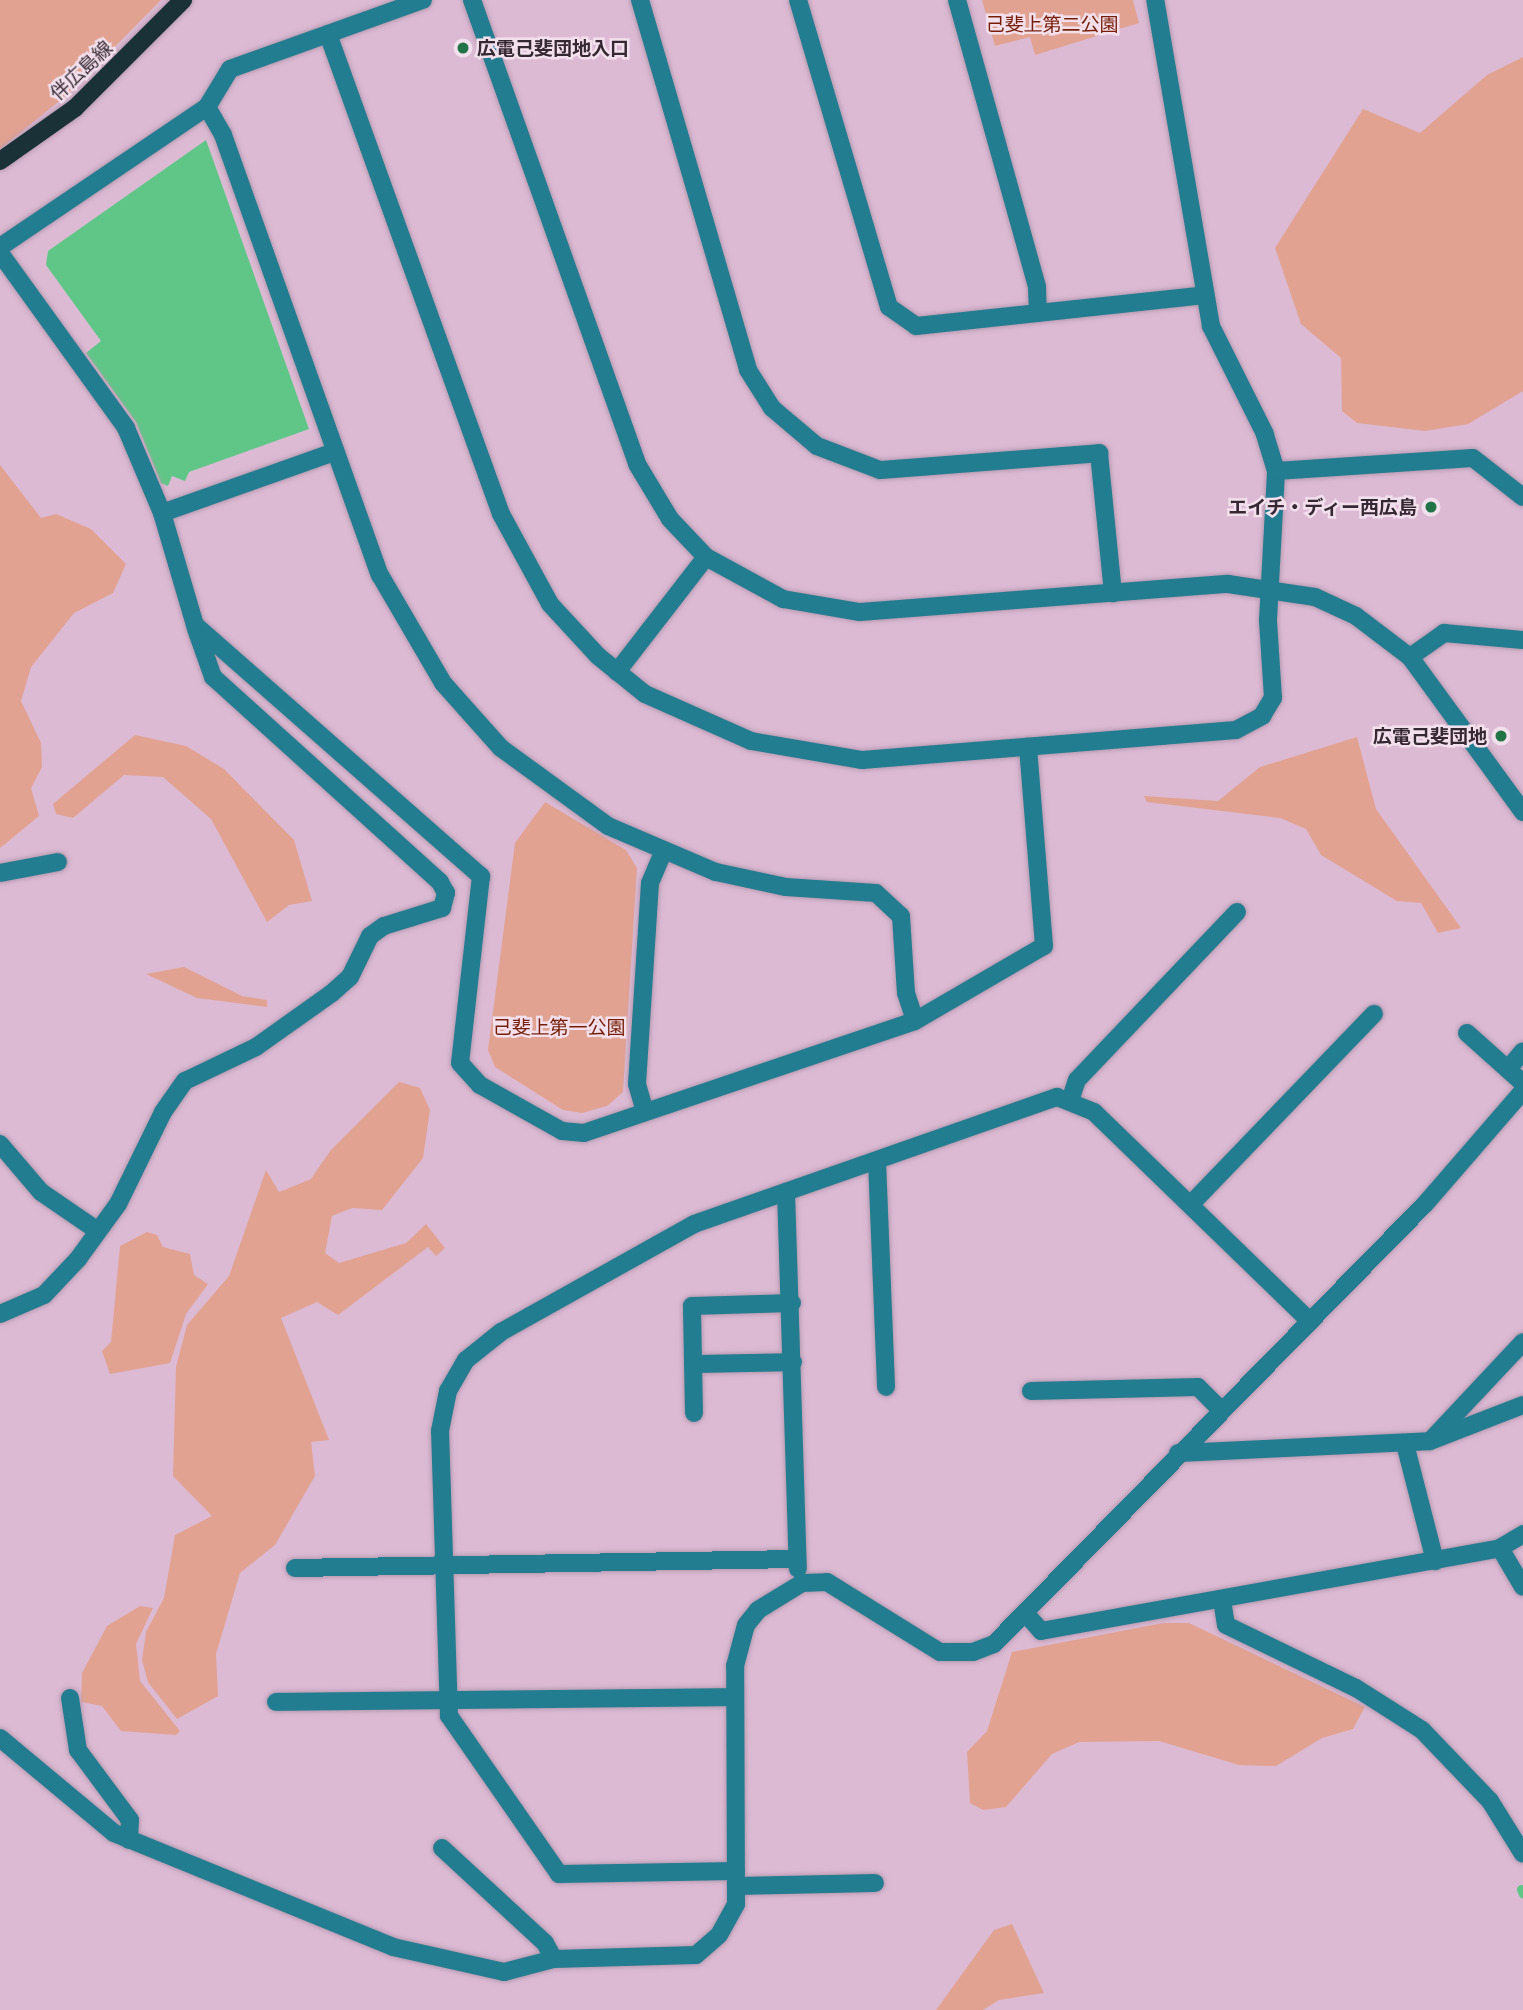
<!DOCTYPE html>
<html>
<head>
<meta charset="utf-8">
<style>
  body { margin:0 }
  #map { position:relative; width:1523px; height:2010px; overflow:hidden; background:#dcbad4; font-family:"Golos Text","Noto Sans JP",sans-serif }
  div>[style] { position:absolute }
  .green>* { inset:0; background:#e1a292 }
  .water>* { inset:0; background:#60c688 }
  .stream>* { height:9px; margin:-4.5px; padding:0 4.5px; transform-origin:4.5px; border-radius:4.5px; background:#60c688 }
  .roads { filter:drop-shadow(0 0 2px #b79ab0) drop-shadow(0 0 2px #b79ab0) }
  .minor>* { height:18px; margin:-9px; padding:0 9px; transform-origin:9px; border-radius:9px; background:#227d90 }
  .major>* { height:18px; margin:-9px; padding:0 9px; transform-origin:9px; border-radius:9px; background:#193137 }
  .dots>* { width:19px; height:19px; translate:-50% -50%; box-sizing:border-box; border:4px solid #f2e0ed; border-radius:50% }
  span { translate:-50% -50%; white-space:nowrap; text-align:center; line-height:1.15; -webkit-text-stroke:5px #f2e0ed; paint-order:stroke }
  .park-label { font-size:19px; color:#781d04 }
  .poi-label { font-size:19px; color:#352832; font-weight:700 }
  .left { translate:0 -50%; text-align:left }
  .right { translate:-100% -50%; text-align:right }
  .street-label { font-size:19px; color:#352832 }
</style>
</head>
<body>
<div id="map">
  <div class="green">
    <div style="clip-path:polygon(0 0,161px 0,68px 94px,0 149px)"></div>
    <div style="clip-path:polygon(982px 0,1133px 0,1139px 23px,1035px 55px,1030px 37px,995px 46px)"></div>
    <div style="clip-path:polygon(1523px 57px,1523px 391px,1468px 424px,1425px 431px,1357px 423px,1342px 411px,1341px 358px,1301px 324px,1275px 248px,1363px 109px,1420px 133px,1487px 75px)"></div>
    <div style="clip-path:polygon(0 465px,41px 518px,56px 514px,91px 529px,126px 564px,113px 593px,74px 613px,31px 667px,21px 701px,41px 743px,42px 767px,31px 788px,39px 816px,0 848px)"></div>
    <div style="clip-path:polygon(135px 735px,186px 746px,224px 769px,294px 840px,312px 901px,289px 905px,267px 922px,211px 819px,163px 777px,124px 775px,73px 818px,56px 814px,53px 804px)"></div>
    <div style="clip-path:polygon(1357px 737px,1376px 809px,1461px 928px,1438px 933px,1421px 903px,1397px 901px,1321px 855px,1306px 829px,1280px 818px,1147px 802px,1144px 796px,1218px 801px,1260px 767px)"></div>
    <div style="clip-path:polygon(545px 802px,626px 850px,637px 868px,623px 1092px,607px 1106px,582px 1113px,563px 1110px,495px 1067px,488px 1050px,515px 843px)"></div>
    <div style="clip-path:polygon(184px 967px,242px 996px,267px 1000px,267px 1007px,197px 998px,146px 974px)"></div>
    <div style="clip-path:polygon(399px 1082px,420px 1088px,430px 1110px,423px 1158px,382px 1210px,352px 1208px,332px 1216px,325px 1253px,339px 1263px,406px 1243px,426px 1224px,445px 1248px,436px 1256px,428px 1247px,338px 1315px,317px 1302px,281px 1318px,329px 1440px,311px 1442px,315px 1476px,275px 1545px,240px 1573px,216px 1654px,218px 1696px,177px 1719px,148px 1682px,142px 1660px,146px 1632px,164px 1598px,175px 1535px,212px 1516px,173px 1476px,176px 1367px,187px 1325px,229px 1276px,266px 1170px,279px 1192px,311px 1179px,330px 1151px)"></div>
    <div style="clip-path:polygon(147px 1232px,157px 1235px,163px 1247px,190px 1254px,194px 1275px,208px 1284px,186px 1314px,170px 1363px,110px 1374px,102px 1351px,111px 1342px,120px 1246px)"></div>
    <div style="clip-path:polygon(140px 1606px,153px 1608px,136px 1644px,140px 1681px,180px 1731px,176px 1735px,121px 1731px,102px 1706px,81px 1702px,82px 1673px,107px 1626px)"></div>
    <div style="clip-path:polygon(1163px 1623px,1189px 1623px,1365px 1707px,1353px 1729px,1322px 1738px,1276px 1766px,1239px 1765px,1159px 1741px,1079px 1742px,1052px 1754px,1006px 1807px,983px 1810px,970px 1803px,967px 1752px,987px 1731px,1012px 1652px)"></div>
    <div style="clip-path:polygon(1012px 1924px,1044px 1993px,999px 2000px,983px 2010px,936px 2010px,994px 1930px)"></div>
  </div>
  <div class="water">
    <div style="clip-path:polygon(206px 140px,309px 429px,189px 472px,185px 481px,172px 476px,168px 486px,161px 483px,136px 422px,86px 353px,101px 341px,46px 265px,48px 251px)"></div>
  </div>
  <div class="stream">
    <div style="left:1521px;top:1889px;width:5px;rotate:68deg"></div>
  </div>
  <div class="roads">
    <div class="minor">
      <div style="left:472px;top:0;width:492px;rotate:70.4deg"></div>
      <div style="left:637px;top:464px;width:64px;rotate:59deg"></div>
      <div style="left:670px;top:519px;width:52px;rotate:46.5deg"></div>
      <div style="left:706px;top:557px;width:88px;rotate:28.6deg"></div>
      <div style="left:783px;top:599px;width:78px;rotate:9.6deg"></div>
      <div style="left:860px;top:612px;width:369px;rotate:-4.4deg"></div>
      <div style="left:1228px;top:584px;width:88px;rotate:8.5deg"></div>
      <div style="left:1315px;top:597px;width:45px;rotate:24.9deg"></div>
      <div style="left:1356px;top:616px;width:68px;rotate:37.2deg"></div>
      <div style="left:1410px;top:657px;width:192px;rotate:53.9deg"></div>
      <div style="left:640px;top:0;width:385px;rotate:73.7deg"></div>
      <div style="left:748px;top:370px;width:45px;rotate:57.7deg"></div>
      <div style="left:772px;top:408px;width:59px;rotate:40.2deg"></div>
      <div style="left:817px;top:446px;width:67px;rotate:20.9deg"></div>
      <div style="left:880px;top:470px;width:220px;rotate:-4.4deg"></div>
      <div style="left:1099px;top:453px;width:141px;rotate:84.3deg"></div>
      <div style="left:798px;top:0;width:320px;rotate:73.5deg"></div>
      <div style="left:889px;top:307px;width:33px;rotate:35deg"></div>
      <div style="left:916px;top:326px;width:291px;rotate:-6.1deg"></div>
      <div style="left:957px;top:0;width:298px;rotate:74.4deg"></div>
      <div style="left:1037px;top:287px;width:26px;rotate:88deg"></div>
      <div style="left:328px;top:34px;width:510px;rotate:70.18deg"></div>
      <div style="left:501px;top:514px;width:102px;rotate:61.4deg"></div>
      <div style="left:550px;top:604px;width:71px;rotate:47.3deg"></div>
      <div style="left:598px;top:656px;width:60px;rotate:39deg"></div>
      <div style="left:645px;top:694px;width:116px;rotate:23.9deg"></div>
      <div style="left:751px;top:741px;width:113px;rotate:9.7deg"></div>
      <div style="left:862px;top:760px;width:375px;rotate:-4.6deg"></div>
      <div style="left:1236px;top:730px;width:30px;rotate:-28deg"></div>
      <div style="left:1262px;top:716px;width:21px;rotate:-59deg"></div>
      <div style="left:1273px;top:698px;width:78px;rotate:-93.7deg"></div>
      <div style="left:1268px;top:620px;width:149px;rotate:-86.9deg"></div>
      <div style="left:1276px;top:471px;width:39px;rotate:-107deg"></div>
      <div style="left:1265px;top:434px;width:121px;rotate:-116.6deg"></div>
      <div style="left:1211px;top:326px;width:331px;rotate:-99.7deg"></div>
      <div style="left:207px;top:107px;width:32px;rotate:60deg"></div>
      <div style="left:223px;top:135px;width:467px;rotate:70.4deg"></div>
      <div style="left:380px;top:575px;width:125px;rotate:59.7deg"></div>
      <div style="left:443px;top:683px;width:87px;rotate:48.3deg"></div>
      <div style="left:501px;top:748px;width:132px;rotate:36.1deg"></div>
      <div style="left:608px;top:826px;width:117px;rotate:23.1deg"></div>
      <div style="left:716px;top:872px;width:72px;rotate:12.1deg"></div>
      <div style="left:786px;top:887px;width:90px;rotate:3.8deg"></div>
      <div style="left:876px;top:893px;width:34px;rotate:43deg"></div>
      <div style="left:901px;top:916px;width:77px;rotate:86.3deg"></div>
      <div style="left:906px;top:993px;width:29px;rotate:72deg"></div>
      <div style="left:0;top:247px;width:250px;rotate:-34.1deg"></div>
      <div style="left:207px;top:107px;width:44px;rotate:-58.8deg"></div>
      <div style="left:230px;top:69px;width:205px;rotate:-19.7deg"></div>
      <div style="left:0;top:253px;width:216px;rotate:54.2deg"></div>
      <div style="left:126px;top:428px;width:92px;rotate:67deg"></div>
      <div style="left:162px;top:513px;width:117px;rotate:73.6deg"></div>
      <div style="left:195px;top:625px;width:381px;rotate:41.3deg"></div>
      <div style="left:481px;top:876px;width:188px;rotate:96.4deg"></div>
      <div style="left:460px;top:1063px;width:30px;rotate:48deg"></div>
      <div style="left:480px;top:1085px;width:94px;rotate:29.3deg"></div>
      <div style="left:562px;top:1131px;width:22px;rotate:5deg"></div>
      <div style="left:584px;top:1133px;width:349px;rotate:-18.7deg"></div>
      <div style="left:915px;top:1021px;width:149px;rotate:-30.2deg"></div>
      <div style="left:1044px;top:946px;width:200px;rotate:-94.6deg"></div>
      <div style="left:1276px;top:471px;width:197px;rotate:-3.8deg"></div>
      <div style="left:1473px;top:458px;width:63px;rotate:38deg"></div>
      <div style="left:162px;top:513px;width:182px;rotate:-19.5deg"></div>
      <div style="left:1410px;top:657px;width:42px;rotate:-35.2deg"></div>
      <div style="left:1444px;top:633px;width:79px;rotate:5.1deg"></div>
      <div style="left:617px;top:672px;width:145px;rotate:-52.3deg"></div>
      <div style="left:0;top:873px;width:59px;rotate:-10.7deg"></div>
      <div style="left:1467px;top:1033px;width:75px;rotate:41.8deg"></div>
      <div style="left:1508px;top:1069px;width:23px;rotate:-50deg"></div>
      <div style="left:1071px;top:1098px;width:19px;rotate:-72deg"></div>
      <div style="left:1077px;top:1080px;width:232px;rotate:-46.4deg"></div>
      <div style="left:645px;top:1112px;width:29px;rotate:-106deg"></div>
      <div style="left:637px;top:1084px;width:201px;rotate:-86.3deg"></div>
      <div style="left:650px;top:883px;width:34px;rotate:-67deg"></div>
      <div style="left:0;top:1144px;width:63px;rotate:49.5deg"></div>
      <div style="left:41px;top:1192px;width:69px;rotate:34.4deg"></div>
      <div style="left:877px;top:1161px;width:226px;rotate:87.7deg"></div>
      <div style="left:786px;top:1192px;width:377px;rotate:88.2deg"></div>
      <div style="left:1191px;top:1204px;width:264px;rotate:-46.1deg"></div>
      <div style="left:0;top:1314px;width:48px;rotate:-23.4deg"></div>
      <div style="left:44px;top:1295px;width:50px;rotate:-46.6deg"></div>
      <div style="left:78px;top:1259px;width:68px;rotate:-54deg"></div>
      <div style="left:118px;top:1204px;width:102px;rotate:-63.9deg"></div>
      <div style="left:163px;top:1112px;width:38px;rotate:-55deg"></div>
      <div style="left:185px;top:1081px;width:79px;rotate:-25.6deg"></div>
      <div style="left:256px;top:1047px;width:93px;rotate:-35.4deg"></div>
      <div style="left:332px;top:993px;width:24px;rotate:-42deg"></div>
      <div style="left:350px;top:977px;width:46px;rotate:-64deg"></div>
      <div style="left:370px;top:936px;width:17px;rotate:-36deg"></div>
      <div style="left:384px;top:926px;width:61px;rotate:-17.2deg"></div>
      <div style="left:442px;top:908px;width:16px;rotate:-75deg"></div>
      <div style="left:446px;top:893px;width:13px;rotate:-119deg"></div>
      <div style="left:440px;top:882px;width:306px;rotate:-137.9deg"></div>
      <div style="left:213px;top:677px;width:51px;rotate:-109.5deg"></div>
      <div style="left:693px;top:1364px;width:100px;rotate:-1.1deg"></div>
      <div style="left:1031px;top:1391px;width:167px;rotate:-1.4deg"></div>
      <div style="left:1198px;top:1387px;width:33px;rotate:45deg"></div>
      <div style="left:694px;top:1413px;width:107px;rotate:-91.1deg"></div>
      <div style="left:692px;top:1306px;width:100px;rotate:-1.7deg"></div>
      <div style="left:1432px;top:1439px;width:133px;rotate:-46.8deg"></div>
      <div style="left:1405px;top:1444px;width:121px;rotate:75.6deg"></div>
      <div style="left:1178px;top:1453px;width:252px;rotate:-2.7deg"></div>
      <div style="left:1430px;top:1441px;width:100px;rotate:-21.2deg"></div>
      <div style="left:1500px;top:1548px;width:45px;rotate:59.5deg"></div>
      <div style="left:295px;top:1568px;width:501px;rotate:-1.03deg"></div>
      <div style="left:1222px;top:1600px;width:25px;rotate:81deg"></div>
      <div style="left:1226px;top:1625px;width:144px;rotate:25.9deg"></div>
      <div style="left:1356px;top:1688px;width:78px;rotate:32.5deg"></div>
      <div style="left:1422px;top:1730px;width:98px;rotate:46.2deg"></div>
      <div style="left:1490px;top:1801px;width:62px;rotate:58.1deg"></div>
      <div style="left:1025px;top:1613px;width:24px;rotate:48deg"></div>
      <div style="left:1041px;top:1631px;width:466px;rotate:-10.2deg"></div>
      <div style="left:1500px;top:1548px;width:27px;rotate:-31deg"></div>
      <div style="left:70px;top:1698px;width:53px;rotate:81.3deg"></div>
      <div style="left:78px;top:1750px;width:87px;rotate:53.4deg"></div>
      <div style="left:130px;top:1820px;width:20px;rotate:93deg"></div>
      <div style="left:276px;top:1702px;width:458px;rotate:-0.6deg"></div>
      <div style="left:0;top:1738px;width:148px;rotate:39.8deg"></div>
      <div style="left:114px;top:1833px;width:301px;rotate:22.2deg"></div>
      <div style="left:393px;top:1947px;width:114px;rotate:12.7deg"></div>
      <div style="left:504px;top:1972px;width:52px;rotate:-14.6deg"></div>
      <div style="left:554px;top:1959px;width:142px;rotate:-1.6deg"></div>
      <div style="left:696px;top:1955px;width:30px;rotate:-41deg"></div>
      <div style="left:719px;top:1935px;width:35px;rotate:-61deg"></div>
      <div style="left:736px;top:1904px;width:238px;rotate:-90.2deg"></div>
      <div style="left:735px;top:1666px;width:42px;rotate:-75deg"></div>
      <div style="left:746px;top:1625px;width:19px;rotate:-51deg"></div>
      <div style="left:758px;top:1610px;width:52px;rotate:-31.5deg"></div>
      <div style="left:802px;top:1583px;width:25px;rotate:-2deg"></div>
      <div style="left:827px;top:1582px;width:133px;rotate:31.8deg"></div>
      <div style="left:940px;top:1652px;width:33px"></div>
      <div style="left:973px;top:1652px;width:22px;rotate:-21deg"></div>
      <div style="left:994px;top:1644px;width:616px;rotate:-45.59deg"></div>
      <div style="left:1425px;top:1204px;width:150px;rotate:-49.1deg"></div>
      <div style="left:442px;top:1848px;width:140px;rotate:42.7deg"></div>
      <div style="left:545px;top:1943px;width:18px;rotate:61deg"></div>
      <div style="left:736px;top:1871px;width:177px;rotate:179deg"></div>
      <div style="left:559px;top:1874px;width:193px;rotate:-124.8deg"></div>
      <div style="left:449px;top:1716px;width:285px;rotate:-91.8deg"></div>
      <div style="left:440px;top:1431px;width:41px;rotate:-78.7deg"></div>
      <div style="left:448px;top:1391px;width:36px;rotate:-60deg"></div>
      <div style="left:466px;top:1360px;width:45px;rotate:-38.7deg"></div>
      <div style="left:501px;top:1332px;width:221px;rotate:-29.2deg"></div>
      <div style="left:694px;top:1224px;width:385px;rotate:-19.3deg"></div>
      <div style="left:1057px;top:1097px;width:40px;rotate:22deg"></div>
      <div style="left:1094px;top:1112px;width:301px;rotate:44.1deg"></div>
      <div style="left:736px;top:1886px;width:139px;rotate:-1.2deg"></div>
    </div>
    <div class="major">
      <div style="left:0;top:161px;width:92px;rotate:-35.2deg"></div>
      <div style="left:75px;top:108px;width:153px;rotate:-45deg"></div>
    </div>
  </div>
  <div class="dots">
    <div style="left:463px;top:48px;background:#207446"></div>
    <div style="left:1431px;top:507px;background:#207446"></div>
    <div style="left:1501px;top:736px;background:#207446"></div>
  </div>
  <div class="park-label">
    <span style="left:1052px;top:24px">己斐上第二公園</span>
    <span style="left:559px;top:1027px">己斐上第一公園</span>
  </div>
  <div class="poi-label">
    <span class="left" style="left:477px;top:48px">広電己斐団地入口</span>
    <span class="right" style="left:1417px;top:507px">エイチ・ディー西広島</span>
    <span class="right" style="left:1487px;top:736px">広電己斐団地</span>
  </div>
  <div class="street-label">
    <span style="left:81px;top:70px;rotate:-43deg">伴広島線</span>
  </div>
</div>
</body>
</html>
